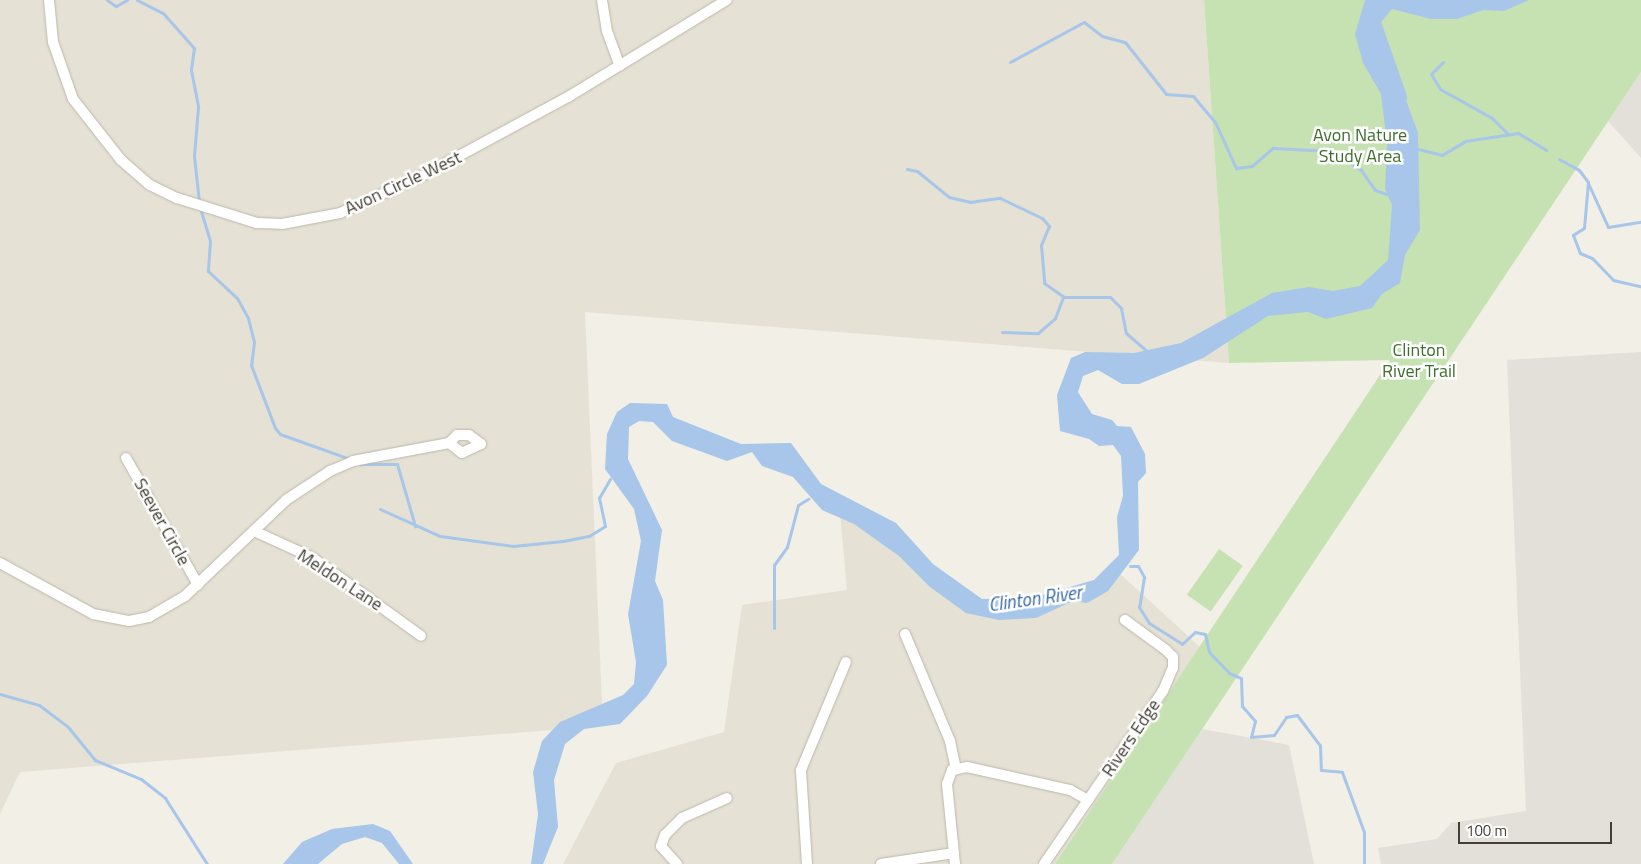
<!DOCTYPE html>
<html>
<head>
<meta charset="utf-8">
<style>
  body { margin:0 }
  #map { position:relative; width:1641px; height:864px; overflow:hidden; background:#f1efe6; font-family:"Titillium Web",sans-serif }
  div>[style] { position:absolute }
  .residential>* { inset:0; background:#e5e1d4 }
  .industrial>* { inset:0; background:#e3e0da }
  .green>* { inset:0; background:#c6e2b2; transform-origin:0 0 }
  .water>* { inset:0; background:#a7c6e9 }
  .stream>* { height:3px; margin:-1.5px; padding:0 1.5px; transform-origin:1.5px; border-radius:1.5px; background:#a7c6e9 }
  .river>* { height:19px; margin:-9.5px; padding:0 9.5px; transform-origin:9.5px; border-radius:9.5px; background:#a7c6e9 }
  .roads { filter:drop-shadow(0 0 1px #bcb7a9) drop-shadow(0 0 1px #bcb7a9) }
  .street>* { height:10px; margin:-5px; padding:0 5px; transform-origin:5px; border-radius:5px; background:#fff }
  span { translate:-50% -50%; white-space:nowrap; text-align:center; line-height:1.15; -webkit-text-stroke:5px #fff; paint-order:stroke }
  .park-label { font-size:18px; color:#3f6f2e }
  .street-label { font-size:18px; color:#433f36 }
  .water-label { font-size:19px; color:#396aa5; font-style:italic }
  .scale { position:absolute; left:1458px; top:822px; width:154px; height:22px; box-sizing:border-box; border:2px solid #433f36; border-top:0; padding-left:6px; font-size:15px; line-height:18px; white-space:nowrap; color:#433f36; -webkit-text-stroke:4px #fff; paint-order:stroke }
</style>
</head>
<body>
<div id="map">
  <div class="residential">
    <div style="clip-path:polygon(0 0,1204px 0,1229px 363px,585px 312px,603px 726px,20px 772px,0 814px)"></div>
    <div style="clip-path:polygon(840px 512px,893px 536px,965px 605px,1021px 612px,1117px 571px,1200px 647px,1055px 864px,563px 864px,616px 763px,724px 732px,742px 605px,847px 590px)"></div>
  </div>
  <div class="industrial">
    <div style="clip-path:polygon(1641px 72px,1641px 158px,1608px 121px)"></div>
    <div style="clip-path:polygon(1641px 352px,1641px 864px,1381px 864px,1378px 848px,1437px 839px,1451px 823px,1526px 811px,1507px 360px)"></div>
    <div style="clip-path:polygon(1202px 729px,1289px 745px,1314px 864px,1112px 864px)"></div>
  </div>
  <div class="green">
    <div style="clip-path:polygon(1204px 0,1641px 0,1641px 72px,1112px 864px,1055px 864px,1390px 360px,1229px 363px)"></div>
    <div style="left:1219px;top:549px;width:29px;height:56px;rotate:35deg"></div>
  </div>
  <div class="water">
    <div style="clip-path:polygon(1365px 0,1529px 0,1504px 11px,1483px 10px,1457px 19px,1431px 19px,1392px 9px,1380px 14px,1377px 28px,1385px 67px,1406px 100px,1418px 133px,1420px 230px,1405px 255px,1400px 283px,1382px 294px,1372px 308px,1326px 319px,1308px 312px,1268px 316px,1203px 358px,1139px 384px,1122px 384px,1098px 370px,1083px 376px,1078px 392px,1092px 414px,1112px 420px,1117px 426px,1131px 427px,1145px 454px,1146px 473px,1138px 482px,1139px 550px,1108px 591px,1087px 603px,1073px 601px,1036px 618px,999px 620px,966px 613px,930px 587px,899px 556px,854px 524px,822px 510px,793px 477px,762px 466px,752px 452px,727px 461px,672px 441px,653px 422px,639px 421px,629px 427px,628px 459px,662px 530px,655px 581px,663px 600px,667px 665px,647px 696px,620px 724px,584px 729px,565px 744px,554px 780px,558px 827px,543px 864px,531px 864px,538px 814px,533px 772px,542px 741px,560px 722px,623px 695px,634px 684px,636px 662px,628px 614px,641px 541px,634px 509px,605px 469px,607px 434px,617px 412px,630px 403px,667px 404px,673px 417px,741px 444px,791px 443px,821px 484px,896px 523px,933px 564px,982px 599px,1032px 598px,1094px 580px,1119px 555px,1117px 517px,1123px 496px,1121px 456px,1113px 445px,1099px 446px,1089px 439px,1060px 431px,1057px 395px,1071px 358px,1085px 352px,1134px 353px,1181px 343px,1272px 293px,1309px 287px,1333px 291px,1360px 286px,1388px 260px,1392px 205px,1385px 189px,1387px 144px,1381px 94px,1363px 63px,1355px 34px)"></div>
    <div style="clip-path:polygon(373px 824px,390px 831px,413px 864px,399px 864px,382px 843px,365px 837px,342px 844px,318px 864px,283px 864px,302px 842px,332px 829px)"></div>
  </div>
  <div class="stream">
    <div style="left:107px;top:0;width:11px;rotate:34deg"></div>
    <div style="left:116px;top:6px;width:13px;rotate:-29deg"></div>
    <div style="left:137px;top:0;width:29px;rotate:27deg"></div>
    <div style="left:163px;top:13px;width:47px;rotate:48.5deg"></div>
    <div style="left:194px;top:48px;width:22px;rotate:98deg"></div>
    <div style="left:191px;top:70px;width:38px;rotate:79deg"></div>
    <div style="left:198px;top:107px;width:49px;rotate:94.7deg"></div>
    <div style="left:194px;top:156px;width:46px;rotate:83.8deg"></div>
    <div style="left:1010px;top:62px;width:84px;rotate:-28.4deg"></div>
    <div style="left:1084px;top:22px;width:23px;rotate:38deg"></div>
    <div style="left:1102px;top:36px;width:24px;rotate:15deg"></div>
    <div style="left:1125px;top:42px;width:66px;rotate:51.7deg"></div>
    <div style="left:1166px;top:94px;width:27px;rotate:4deg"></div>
    <div style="left:1193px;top:96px;width:34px;rotate:50deg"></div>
    <div style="left:1215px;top:122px;width:51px;rotate:65.5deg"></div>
    <div style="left:1236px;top:168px;width:16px;rotate:-7deg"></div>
    <div style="left:1252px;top:166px;width:28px;rotate:-41deg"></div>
    <div style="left:1273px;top:148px;width:58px;rotate:3deg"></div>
    <div style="left:1331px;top:151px;width:36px;rotate:32deg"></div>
    <div style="left:1361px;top:170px;width:24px;rotate:55deg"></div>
    <div style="left:1375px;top:190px;width:12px;rotate:20deg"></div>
    <div style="left:1443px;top:62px;width:17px;rotate:135deg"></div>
    <div style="left:1431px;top:74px;width:17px;rotate:59deg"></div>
    <div style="left:1440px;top:89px;width:60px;rotate:29.1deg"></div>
    <div style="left:1492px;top:118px;width:23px;rotate:45deg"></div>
    <div style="left:1418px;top:149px;width:25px;rotate:14deg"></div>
    <div style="left:1442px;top:155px;width:27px;rotate:-31deg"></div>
    <div style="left:1465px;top:141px;width:54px;rotate:-8.6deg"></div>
    <div style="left:1518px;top:133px;width:33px;rotate:31deg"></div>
    <div style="left:1559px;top:159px;width:23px;rotate:29deg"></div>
    <div style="left:1579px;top:170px;width:15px;rotate:53deg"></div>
    <div style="left:1588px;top:182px;width:46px;rotate:95deg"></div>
    <div style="left:1584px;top:228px;width:13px;rotate:148deg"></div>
    <div style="left:1573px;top:235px;width:19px;rotate:69deg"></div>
    <div style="left:1580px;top:253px;width:13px;rotate:23deg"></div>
    <div style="left:1592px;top:258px;width:30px;rotate:46deg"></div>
    <div style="left:1613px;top:280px;width:28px;rotate:13deg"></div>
    <div style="left:907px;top:169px;width:10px;rotate:11deg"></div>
    <div style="left:917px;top:171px;width:41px;rotate:39.1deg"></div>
    <div style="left:949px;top:197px;width:22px;rotate:13deg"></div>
    <div style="left:970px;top:202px;width:30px;rotate:-8deg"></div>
    <div style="left:1000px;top:198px;width:47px;rotate:25.5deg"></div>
    <div style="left:1042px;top:218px;width:11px;rotate:49deg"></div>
    <div style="left:1049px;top:226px;width:21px;rotate:113deg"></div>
    <div style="left:1041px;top:245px;width:38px;rotate:85deg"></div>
    <div style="left:1044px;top:283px;width:24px;rotate:35deg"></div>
    <div style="left:1064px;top:297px;width:46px"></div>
    <div style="left:1110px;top:297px;width:16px;rotate:45deg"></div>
    <div style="left:1121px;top:308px;width:25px;rotate:79deg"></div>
    <div style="left:1126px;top:333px;width:28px;rotate:41deg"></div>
    <div style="left:1588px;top:183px;width:48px;rotate:65.6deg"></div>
    <div style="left:1608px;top:227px;width:33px;rotate:-9deg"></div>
    <div style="left:200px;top:208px;width:34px;rotate:73deg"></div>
    <div style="left:210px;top:241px;width:30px;rotate:94deg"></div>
    <div style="left:208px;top:271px;width:40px;rotate:43deg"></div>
    <div style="left:237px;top:298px;width:23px;rotate:61deg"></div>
    <div style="left:248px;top:318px;width:25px;rotate:76deg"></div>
    <div style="left:254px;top:342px;width:23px;rotate:97deg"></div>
    <div style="left:251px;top:365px;width:67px;rotate:69.1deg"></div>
    <div style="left:275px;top:428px;width:8px;rotate:50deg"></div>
    <div style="left:280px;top:434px;width:74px;rotate:19.7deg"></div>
    <div style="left:1002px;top:332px;width:36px;rotate:2deg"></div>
    <div style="left:1038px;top:333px;width:23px;rotate:-41deg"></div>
    <div style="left:1055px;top:318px;width:22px;rotate:-69deg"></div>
    <div style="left:360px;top:464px;width:37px"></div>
    <div style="left:397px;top:464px;width:65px;rotate:73.8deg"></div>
    <div style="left:380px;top:509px;width:66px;rotate:24.2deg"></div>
    <div style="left:440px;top:536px;width:74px;rotate:7.8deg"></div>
    <div style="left:513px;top:546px;width:50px;rotate:-5.7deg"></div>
    <div style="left:563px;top:541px;width:26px;rotate:-11deg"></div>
    <div style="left:589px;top:536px;width:19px;rotate:-32deg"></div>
    <div style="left:605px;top:526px;width:29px;rotate:-102deg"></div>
    <div style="left:599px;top:498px;width:22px;rotate:-60deg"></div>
    <div style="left:1130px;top:566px;width:8px"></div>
    <div style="left:1138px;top:566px;width:13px;rotate:61deg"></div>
    <div style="left:1144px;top:577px;width:30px;rotate:99deg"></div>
    <div style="left:1139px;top:607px;width:19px;rotate:58deg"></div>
    <div style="left:1149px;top:623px;width:39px;rotate:32deg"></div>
    <div style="left:1182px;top:644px;width:18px;rotate:-43deg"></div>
    <div style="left:1195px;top:632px;width:10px;rotate:11deg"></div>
    <div style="left:1205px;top:634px;width:18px;rotate:77deg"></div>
    <div style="left:1209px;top:652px;width:29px;rotate:46deg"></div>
    <div style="left:1229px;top:673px;width:13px;rotate:23deg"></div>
    <div style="left:1241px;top:678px;width:28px;rotate:88deg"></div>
    <div style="left:1242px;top:706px;width:20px;rotate:49deg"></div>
    <div style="left:1255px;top:721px;width:16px;rotate:104deg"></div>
    <div style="left:1251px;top:737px;width:23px;rotate:-5deg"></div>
    <div style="left:1274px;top:735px;width:22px;rotate:-56deg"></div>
    <div style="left:1286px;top:717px;width:11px;rotate:-10deg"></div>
    <div style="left:1297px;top:715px;width:38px;rotate:53deg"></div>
    <div style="left:1320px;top:745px;width:25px;rotate:88deg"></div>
    <div style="left:1321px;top:770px;width:21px;rotate:5deg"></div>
    <div style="left:1342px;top:772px;width:64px;rotate:69.9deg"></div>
    <div style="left:1364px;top:832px;width:32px;rotate:90deg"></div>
    <div style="left:774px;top:628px;width:63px;rotate:-90deg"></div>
    <div style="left:774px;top:565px;width:22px;rotate:-54deg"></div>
    <div style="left:787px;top:547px;width:43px;rotate:-75.3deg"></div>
    <div style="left:798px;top:505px;width:12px;rotate:-31deg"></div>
    <div style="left:0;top:694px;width:41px;rotate:15.8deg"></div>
    <div style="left:39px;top:705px;width:36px;rotate:37deg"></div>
    <div style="left:68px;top:727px;width:43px;rotate:50.7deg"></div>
    <div style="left:95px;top:760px;width:50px;rotate:22.4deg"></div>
    <div style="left:141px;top:779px;width:31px;rotate:38deg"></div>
    <div style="left:165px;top:798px;width:78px;rotate:57.5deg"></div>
  </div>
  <div class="river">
    <div style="left:1386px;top:0;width:26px;rotate:129deg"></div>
    <div style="left:1370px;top:20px;width:82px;rotate:70.7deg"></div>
  </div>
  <div class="roads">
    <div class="street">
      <div style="left:49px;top:0;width:42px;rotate:84.6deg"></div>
      <div style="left:53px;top:42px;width:60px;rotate:70.7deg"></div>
      <div style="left:73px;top:99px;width:78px;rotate:51.8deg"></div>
      <div style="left:121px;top:160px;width:38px;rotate:41deg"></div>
      <div style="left:150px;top:185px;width:30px;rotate:26deg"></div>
      <div style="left:177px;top:198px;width:84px;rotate:17.4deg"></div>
      <div style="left:257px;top:223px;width:25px;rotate:2deg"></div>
      <div style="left:282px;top:224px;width:59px;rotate:-10.7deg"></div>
      <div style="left:340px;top:213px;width:88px;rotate:-24.2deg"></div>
      <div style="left:420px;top:177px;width:168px;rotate:-28.4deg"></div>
      <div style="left:568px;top:97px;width:186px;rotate:-31.4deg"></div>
      <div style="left:602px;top:0;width:31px;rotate:81deg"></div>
      <div style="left:607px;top:31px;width:37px;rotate:70deg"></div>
      <div style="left:126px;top:458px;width:146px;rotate:60.4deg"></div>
      <div style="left:254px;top:531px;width:65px;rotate:24.6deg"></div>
      <div style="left:313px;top:558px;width:133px;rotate:35.8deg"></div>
      <div style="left:0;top:563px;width:106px;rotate:28.7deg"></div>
      <div style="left:93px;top:614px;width:37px;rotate:11deg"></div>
      <div style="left:129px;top:621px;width:20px;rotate:-11deg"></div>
      <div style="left:149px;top:617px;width:42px;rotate:-30.3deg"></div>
      <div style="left:185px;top:596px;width:139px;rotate:-43.5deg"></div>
      <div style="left:286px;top:500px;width:53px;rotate:-33.4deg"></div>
      <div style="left:330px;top:471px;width:25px;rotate:-23deg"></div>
      <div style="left:353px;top:461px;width:98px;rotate:-10.6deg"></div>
      <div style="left:449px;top:443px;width:11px;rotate:-45deg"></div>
      <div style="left:457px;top:435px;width:12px"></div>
      <div style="left:469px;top:435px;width:15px;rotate:37deg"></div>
      <div style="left:481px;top:444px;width:21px;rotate:155deg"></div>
      <div style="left:462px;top:453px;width:16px;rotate:-142deg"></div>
      <div style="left:905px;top:634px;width:116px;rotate:67.2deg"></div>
      <div style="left:950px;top:741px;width:29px;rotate:78deg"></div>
      <div style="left:677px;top:864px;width:24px;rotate:-132deg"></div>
      <div style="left:661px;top:846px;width:12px;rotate:-70deg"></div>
      <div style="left:665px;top:835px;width:24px;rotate:-45deg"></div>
      <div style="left:682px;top:818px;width:49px;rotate:-24deg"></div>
      <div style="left:807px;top:864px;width:94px;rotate:-93.7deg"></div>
      <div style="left:801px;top:770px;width:117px;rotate:-67.4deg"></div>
      <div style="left:881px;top:864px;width:74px;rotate:-8.6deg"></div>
      <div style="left:955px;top:864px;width:80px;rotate:-95.7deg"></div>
      <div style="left:947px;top:784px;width:15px;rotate:-70deg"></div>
      <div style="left:952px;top:770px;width:15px;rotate:-11deg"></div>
      <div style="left:967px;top:767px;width:106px;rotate:12.6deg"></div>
      <div style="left:1070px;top:790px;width:21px;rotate:29deg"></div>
      <div style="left:1044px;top:864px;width:210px;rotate:-55.5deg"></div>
      <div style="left:1163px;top:691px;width:25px;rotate:-67deg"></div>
      <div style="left:1173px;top:668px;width:11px;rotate:-90deg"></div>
      <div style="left:1173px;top:657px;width:10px;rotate:-135deg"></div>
      <div style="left:1166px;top:650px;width:51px;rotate:-143.8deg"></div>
    </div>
  </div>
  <div class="park-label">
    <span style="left:1360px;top:146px">Avon Nature<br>Study Area</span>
    <span style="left:1419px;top:361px">Clinton<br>River Trail</span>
  </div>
  <div class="street-label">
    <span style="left:403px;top:183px;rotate:-25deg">Avon Circle West</span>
    <span style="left:162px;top:522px;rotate:61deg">Seever Circle</span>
    <span style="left:340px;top:580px;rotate:33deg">Meldon Lane</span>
    <span style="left:1131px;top:738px;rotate:-56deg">Rivers Edge</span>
  </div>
  <div class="water-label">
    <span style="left:1035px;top:598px;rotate:-8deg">Clinton River</span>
  </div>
  <div class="scale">100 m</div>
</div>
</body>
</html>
